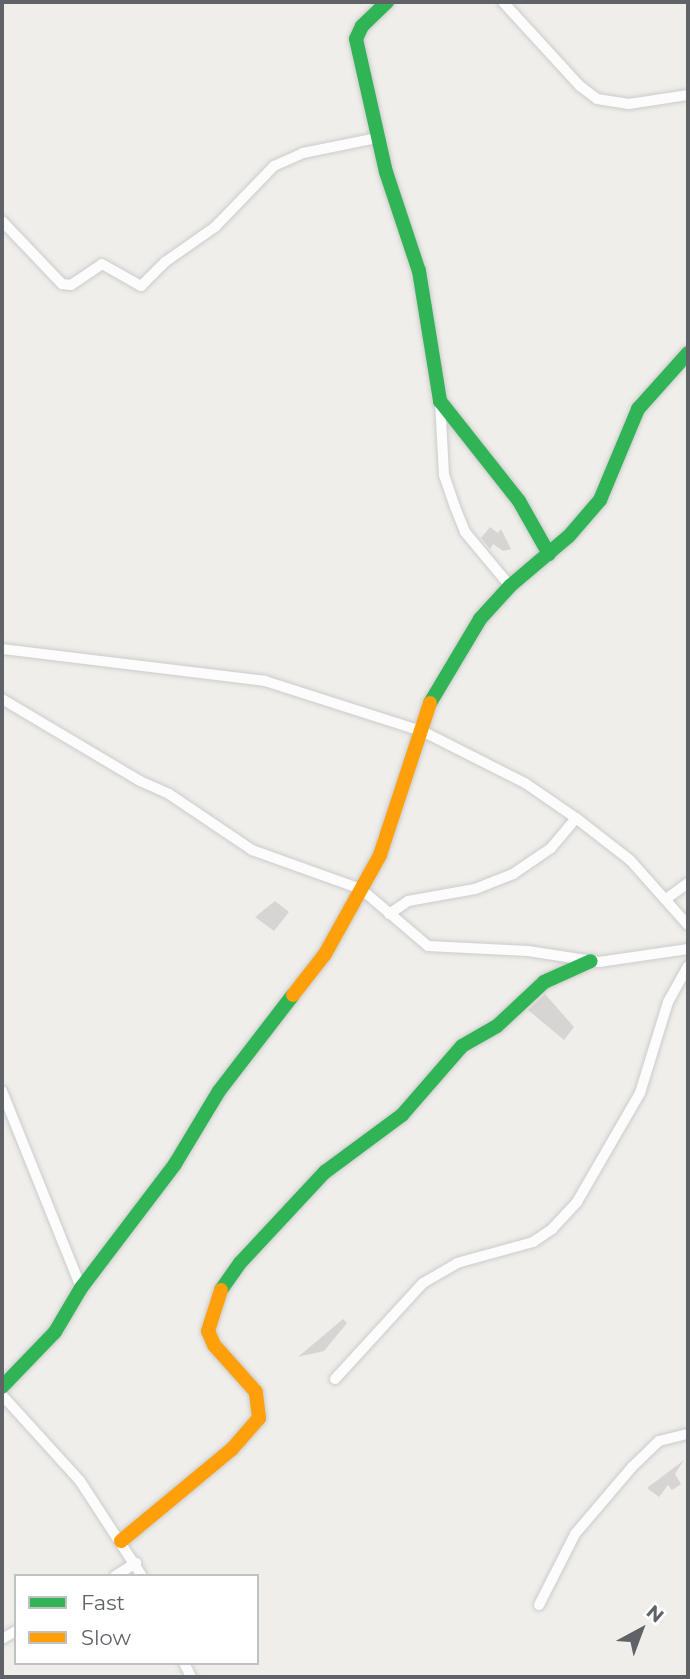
<!DOCTYPE html>
<html>
<head>
<meta charset="utf-8">
<style>
  body { margin:0 }
  #map { position:relative; width:690px; height:1679px; overflow:hidden; background:#efeeea; font-family:Montserrat,sans-serif }
  div>[style] { position:absolute }
  .building>* { inset:0; background:#d6d5d3 }
  .roads { filter:drop-shadow(0 0 2px #cbcccc) drop-shadow(0 0 2px #cbcccc) }
  .street>* { height:10px; margin:-5px; padding:0 5px; transform-origin:5px; border-radius:5px; background:#fdfcfc }
  .fast>* { height:14px; margin:-7px; padding:0 7px; transform-origin:7px; border-radius:7px; background:#30b455 }
  .slow>* { height:14px; margin:-7px; padding:0 7px; transform-origin:7px; border-radius:7px; background:#ff9f0a }
  span { translate:-50% -50%; white-space:nowrap; text-align:center; line-height:1.15; -webkit-text-stroke:6px #fff; paint-order:stroke }
  .frame { position:absolute; inset:0; border:4px solid #5f6368; pointer-events:none }
  .legend { position:absolute; left:14px; top:1574px; width:245px; height:91px; box-sizing:border-box; background:#fff; border:2px solid #bfc1c3; margin:0; padding:9px 12px; list-style:none; font-size:21px; color:#5f6368 }
  .legend li { display:flex; align-items:center; gap:14px; height:35px }
  .legend b { width:35px; border:2px solid #bfc1c3 }
  .north { position:absolute; left:606px; top:1595px; width:70px; height:70px; -webkit-text-stroke:5px #fff; paint-order:stroke; rotate:41deg; font-size:19px; font-weight:700; line-height:28px; text-align:center; color:#5f6368 }
  .north::after { content:''; display:block; margin:auto; width:24px; height:32px; background:#5f6368; clip-path:polygon(50% 0,100% 100%,50% 72%,0 100%) }
</style>
</head>
<body>
<div id="map">
  <div class="building">
    <div style="clip-path:polygon(490px 527px,498px 533px,501px 529px,511px 549px,503px 551px,493px 544px,490px 549px,481px 538px)"></div>
    <div style="clip-path:polygon(275px 901px,289px 912px,274px 931px,255px 917px)"></div>
    <div style="clip-path:polygon(545px 994px,574px 1027px,564px 1040px,528px 1010px)"></div>
    <div style="clip-path:polygon(343px 1319px,347px 1323px,324px 1351px,298px 1357px)"></div>
    <div style="clip-path:polygon(684px 1460px,675px 1474px,681px 1484px,672px 1490px,668px 1485px,659px 1497px,647px 1488px)"></div>
  </div>
  <div class="roads">
    <div class="street">
      <div style="left:503px;top:2px;width:114px;rotate:47.5deg"></div>
      <div style="left:580px;top:86px;width:21px;rotate:37deg"></div>
      <div style="left:597px;top:99px;width:32px;rotate:9deg"></div>
      <div style="left:629px;top:104px;width:60px;rotate:-8.7deg"></div>
      <div style="left:2px;top:221px;width:87px;rotate:46.4deg"></div>
      <div style="left:62px;top:284px;width:9px;rotate:6deg"></div>
      <div style="left:71px;top:285px;width:37px;rotate:-34deg"></div>
      <div style="left:102px;top:264px;width:45px;rotate:29.4deg"></div>
      <div style="left:141px;top:286px;width:34px;rotate:-45deg"></div>
      <div style="left:165px;top:262px;width:61px;rotate:-35deg"></div>
      <div style="left:215px;top:227px;width:85px;rotate:-46deg"></div>
      <div style="left:274px;top:166px;width:32px;rotate:-24deg"></div>
      <div style="left:303px;top:153px;width:76px;rotate:-11.5deg"></div>
      <div style="left:440px;top:401px;width:74px;rotate:86.9deg"></div>
      <div style="left:444px;top:475px;width:34px;rotate:71deg"></div>
      <div style="left:455px;top:507px;width:27px;rotate:68deg"></div>
      <div style="left:465px;top:532px;width:70px;rotate:50.2deg"></div>
      <div style="left:2px;top:649px;width:265px;rotate:6.9deg"></div>
      <div style="left:265px;top:681px;width:165px;rotate:17.7deg"></div>
      <div style="left:422px;top:731px;width:115px;rotate:26.8deg"></div>
      <div style="left:525px;top:783px;width:62px;rotate:34.5deg"></div>
      <div style="left:576px;top:818px;width:68px;rotate:37.9deg"></div>
      <div style="left:630px;top:860px;width:87px;rotate:48.3deg"></div>
      <div style="left:2px;top:699px;width:161px;rotate:30.7deg"></div>
      <div style="left:140px;top:781px;width:32px;rotate:24deg"></div>
      <div style="left:169px;top:794px;width:100px;rotate:34deg"></div>
      <div style="left:252px;top:850px;width:116px;rotate:19.7deg"></div>
      <div style="left:361px;top:889px;width:88px;rotate:40.4deg"></div>
      <div style="left:428px;top:946px;width:100px;rotate:2.9deg"></div>
      <div style="left:528px;top:951px;width:72px;rotate:8.8deg"></div>
      <div style="left:599px;top:962px;width:90px;rotate:-8.3deg"></div>
      <div style="left:666px;top:899px;width:27px;rotate:-36deg"></div>
      <div style="left:389px;top:914px;width:23px;rotate:-34deg"></div>
      <div style="left:408px;top:901px;width:68px;rotate:-10.2deg"></div>
      <div style="left:475px;top:889px;width:41px;rotate:-21.5deg"></div>
      <div style="left:513px;top:874px;width:46px;rotate:-34.4deg"></div>
      <div style="left:551px;top:848px;width:39px;rotate:-50deg"></div>
      <div style="left:2px;top:1091px;width:212px;rotate:68.1deg"></div>
      <div style="left:335px;top:1379px;width:130px;rotate:-47.5deg"></div>
      <div style="left:423px;top:1283px;width:39px;rotate:-30deg"></div>
      <div style="left:457px;top:1263px;width:79px;rotate:-15.4deg"></div>
      <div style="left:533px;top:1242px;width:23px;rotate:-34deg"></div>
      <div style="left:552px;top:1229px;width:37px;rotate:-47deg"></div>
      <div style="left:577px;top:1202px;width:126px;rotate:-60deg"></div>
      <div style="left:640px;top:1093px;width:95px;rotate:-72.9deg"></div>
      <div style="left:668px;top:1002px;width:41px;rotate:-60.9deg"></div>
      <div style="left:2px;top:1395px;width:116px;rotate:47.8deg"></div>
      <div style="left:80px;top:1481px;width:113px;rotate:56.9deg"></div>
      <div style="left:115px;top:1576px;width:25px;rotate:-32deg"></div>
      <div style="left:539px;top:1605px;width:80px;rotate:-63.1deg"></div>
      <div style="left:575px;top:1534px;width:88px;rotate:-49.6deg"></div>
      <div style="left:632px;top:1467px;width:37px;rotate:-44deg"></div>
      <div style="left:659px;top:1441px;width:30px;rotate:-14deg"></div>
      <div style="left:2px;top:1639px;width:16px;rotate:-30deg"></div>
      <div style="left:184px;top:1663px;width:16px;rotate:63deg"></div>
    </div>
    <div class="fast">
      <div style="left:387px;top:2px;width:35px;rotate:136deg"></div>
      <div style="left:362px;top:26px;width:14px;rotate:115deg"></div>
      <div style="left:356px;top:39px;width:136px;rotate:77.3deg"></div>
      <div style="left:386px;top:172px;width:104px;rotate:71.6deg"></div>
      <div style="left:419px;top:271px;width:132px;rotate:80.8deg"></div>
      <div style="left:440px;top:401px;width:127px;rotate:51.7deg"></div>
      <div style="left:519px;top:501px;width:61px;rotate:60.5deg"></div>
      <div style="left:430px;top:703px;width:98px;rotate:-59.2deg"></div>
      <div style="left:480px;top:619px;width:45px;rotate:-47.7deg"></div>
      <div style="left:510px;top:586px;width:77px;rotate:-40.3deg"></div>
      <div style="left:569px;top:536px;width:48px;rotate:-49.3deg"></div>
      <div style="left:600px;top:500px;width:99px;rotate:-67.3deg"></div>
      <div style="left:638px;top:409px;width:75px;rotate:-48.2deg"></div>
      <div style="left:221px;top:1290px;width:33px;rotate:-55deg"></div>
      <div style="left:240px;top:1263px;width:125px;rotate:-47deg"></div>
      <div style="left:325px;top:1172px;width:96px;rotate:-36.5deg"></div>
      <div style="left:402px;top:1115px;width:91px;rotate:-49deg"></div>
      <div style="left:462px;top:1046px;width:40px;rotate:-29.7deg"></div>
      <div style="left:497px;top:1026px;width:64px;rotate:-43.1deg"></div>
      <div style="left:544px;top:982px;width:51px;rotate:-24.1deg"></div>
      <div style="left:2px;top:1387px;width:76px;rotate:-46.1deg"></div>
      <div style="left:55px;top:1332px;width:51px;rotate:-59.4deg"></div>
      <div style="left:81px;top:1288px;width:156px;rotate:-52.8deg"></div>
      <div style="left:175px;top:1164px;width:85px;rotate:-58.9deg"></div>
      <div style="left:219px;top:1091px;width:121px;rotate:-52.4deg"></div>
    </div>
    <div class="slow">
      <div style="left:293px;top:995px;width:52px;rotate:-52deg"></div>
      <div style="left:325px;top:954px;width:113px;rotate:-60.9deg"></div>
      <div style="left:380px;top:855px;width:160px;rotate:-71.8deg"></div>
      <div style="left:121px;top:1541px;width:144px;rotate:-39.7deg"></div>
      <div style="left:232px;top:1449px;width:41px;rotate:-48.9deg"></div>
      <div style="left:259px;top:1418px;width:26px;rotate:-97deg"></div>
      <div style="left:256px;top:1392px;width:63px;rotate:-131.8deg"></div>
      <div style="left:214px;top:1345px;width:15px;rotate:-113deg"></div>
      <div style="left:208px;top:1331px;width:43px;rotate:-72.4deg"></div>
    </div>
  </div>
  <div class="frame"></div>
  <ul class="legend">
  <li><b style="height:9px;background:#30b455"></b>Fast</li>
  <li><b style="height:9px;background:#ff9f0a"></b>Slow</li>
  </ul>
  <div class="north">N</div>
</div>
</body>
</html>
